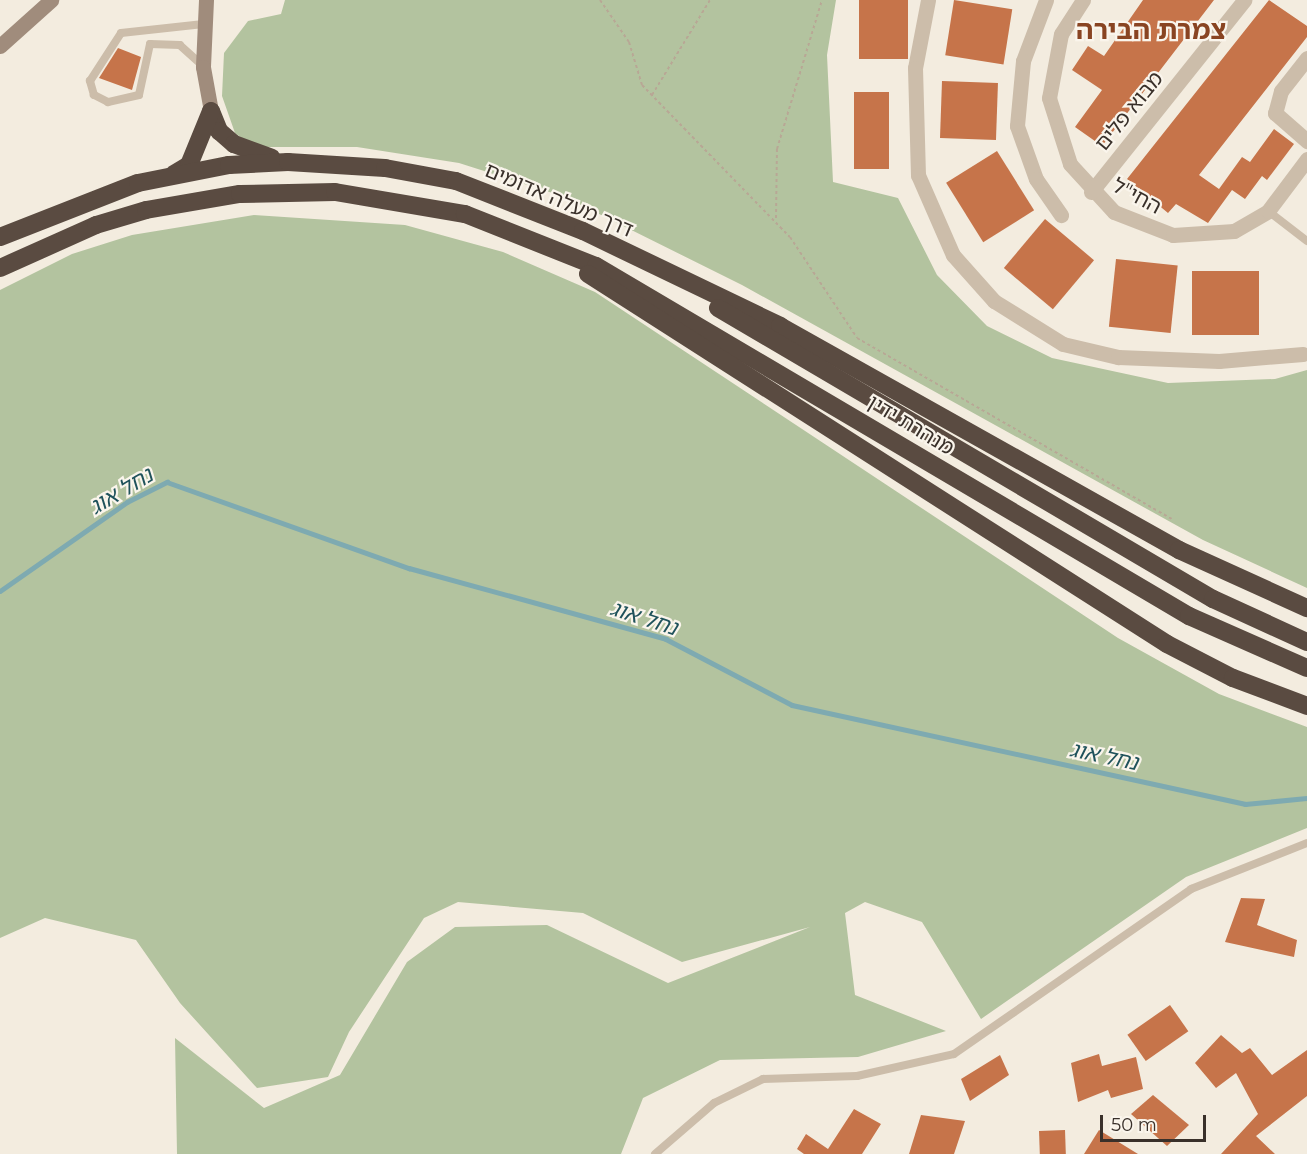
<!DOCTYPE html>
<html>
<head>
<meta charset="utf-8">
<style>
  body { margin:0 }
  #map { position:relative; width:1307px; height:1154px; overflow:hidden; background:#f3ecdf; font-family:Montserrat,"Noto Sans Hebrew",sans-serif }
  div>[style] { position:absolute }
  .green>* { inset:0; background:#b3c39f }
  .stream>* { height:4.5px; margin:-2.25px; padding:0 2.25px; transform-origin:2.25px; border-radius:2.25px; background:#7eaab1 }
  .building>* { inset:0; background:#c6744a; transform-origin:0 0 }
  .path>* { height:2px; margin-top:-1px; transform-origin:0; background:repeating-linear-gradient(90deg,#b8a795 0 3px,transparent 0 6px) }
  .lane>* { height:8px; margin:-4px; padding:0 4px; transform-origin:4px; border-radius:4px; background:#ccbdaa }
  .street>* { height:15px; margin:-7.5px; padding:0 7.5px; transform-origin:7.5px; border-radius:7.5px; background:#ccbdaa }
  .secondary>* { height:15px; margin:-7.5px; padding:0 7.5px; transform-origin:7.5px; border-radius:7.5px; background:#a08c7c }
  .highway>* { height:18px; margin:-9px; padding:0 9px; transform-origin:9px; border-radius:9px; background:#5a4b41 }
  span { translate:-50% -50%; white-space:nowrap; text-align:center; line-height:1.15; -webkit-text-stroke:4.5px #faf5ec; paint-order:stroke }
  .street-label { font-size:21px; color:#39302a }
  .water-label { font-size:22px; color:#1f525b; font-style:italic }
  .district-label { font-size:27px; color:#894422; font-weight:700 }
  .scale { position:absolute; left:1100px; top:1115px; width:106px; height:27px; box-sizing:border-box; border:3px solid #39302a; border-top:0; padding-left:8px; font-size:18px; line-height:21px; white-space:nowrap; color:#39302a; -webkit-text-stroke:4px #faf5ec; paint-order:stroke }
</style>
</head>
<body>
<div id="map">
  <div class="green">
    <div style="clip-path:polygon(285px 0,836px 0,827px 55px,833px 182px,898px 198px,937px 275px,987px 326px,1052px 358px,1168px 383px,1275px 379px,1307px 370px,1307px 588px,1203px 540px,742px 285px,565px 197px,459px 163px,357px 147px,254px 147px,235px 133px,222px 96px,224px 53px,248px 21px,281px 14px)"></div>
    <div style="clip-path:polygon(254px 215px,405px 225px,503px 252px,595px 292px,1118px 638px,1219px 694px,1307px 727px,1307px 828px,1186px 877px,981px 1019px,922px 922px,865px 902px,845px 913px,855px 995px,946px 1031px,858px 1057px,720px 1060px,643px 1098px,621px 1154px,177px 1154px,175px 1038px,264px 1108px,340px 1075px,407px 962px,455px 927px,547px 925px,668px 983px,810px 927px,682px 962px,583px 913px,458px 902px,424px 918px,349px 1032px,328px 1077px,257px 1088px,180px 1003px,136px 940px,45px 918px,0 938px,0 290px,72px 254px,132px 235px)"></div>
  </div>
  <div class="stream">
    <div style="left:0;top:591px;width:155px;rotate:-35deg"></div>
    <div style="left:127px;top:502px;width:45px;rotate:-26.6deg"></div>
    <div style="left:167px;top:482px;width:257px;rotate:19.6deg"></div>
    <div style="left:409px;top:568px;width:267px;rotate:15.4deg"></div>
    <div style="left:666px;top:639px;width:142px;rotate:27.6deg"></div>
    <div style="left:792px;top:705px;width:464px;rotate:12.3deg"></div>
    <div style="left:1245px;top:804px;width:62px;rotate:-5.5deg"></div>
  </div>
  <div class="building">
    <div style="left:859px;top:0;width:49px;height:59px"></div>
    <div style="left:954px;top:0;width:59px;height:56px;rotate:9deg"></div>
    <div style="clip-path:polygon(1143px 0,1214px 0,1102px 146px,1075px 127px,1102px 90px,1072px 70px,1088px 46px,1104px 56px)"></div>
    <div style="clip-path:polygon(1269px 0,1307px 26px,1307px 37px,1199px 175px,1219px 189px,1242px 157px,1250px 162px,1274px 129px,1294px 144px,1267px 180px,1262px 176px,1245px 199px,1232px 190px,1208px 223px,1176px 204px,1168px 213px,1127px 179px)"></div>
    <div style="clip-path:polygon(118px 48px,141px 57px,132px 90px,99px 78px)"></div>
    <div style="left:942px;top:81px;width:56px;height:57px;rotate:2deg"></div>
    <div style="left:854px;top:92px;width:35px;height:77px"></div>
    <div style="left:997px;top:151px;width:70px;height:60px;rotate:58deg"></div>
    <div style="left:1045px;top:219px;width:64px;height:64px;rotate:40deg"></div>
    <div style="left:1116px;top:259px;width:62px;height:68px;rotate:6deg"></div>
    <div style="left:1192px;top:271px;width:67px;height:64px"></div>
    <div style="clip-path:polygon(1241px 898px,1265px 899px,1257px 925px,1297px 940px,1294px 957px,1225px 942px)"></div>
    <div style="left:1170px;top:1005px;width:32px;height:52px;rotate:55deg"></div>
    <div style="clip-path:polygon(1221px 1035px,1242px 1053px,1250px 1048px,1272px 1075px,1307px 1050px,1307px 1096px,1256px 1136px,1275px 1154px,1221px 1154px,1258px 1114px,1236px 1073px,1216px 1088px,1195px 1063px)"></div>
    <div style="clip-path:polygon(1099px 1054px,1102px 1066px,1136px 1057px,1143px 1089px,1111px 1098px,1108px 1090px,1078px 1102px,1071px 1063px)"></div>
    <div style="clip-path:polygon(1000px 1055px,1009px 1075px,970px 1101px,961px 1079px)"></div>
    <div style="clip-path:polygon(1153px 1095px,1189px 1125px,1167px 1146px,1131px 1114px)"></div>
    <div style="clip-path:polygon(854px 1109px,881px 1124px,862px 1154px,804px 1154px,797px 1149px,806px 1134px,828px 1149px)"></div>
    <div style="clip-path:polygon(921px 1115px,965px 1121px,954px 1154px,909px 1154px)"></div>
    <div style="left:1065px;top:1130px;width:24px;height:26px;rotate:88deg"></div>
    <div style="clip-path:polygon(1099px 1130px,1138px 1154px,1084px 1154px)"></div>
  </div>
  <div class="path">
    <div style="left:600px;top:0;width:51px;rotate:55.4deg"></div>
    <div style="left:629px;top:42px;width:45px;rotate:73.2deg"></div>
    <div style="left:642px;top:85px;width:212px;rotate:45.8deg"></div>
    <div style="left:790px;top:237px;width:121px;rotate:56.4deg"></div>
    <div style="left:857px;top:338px;width:363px;rotate:29.9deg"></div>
    <div style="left:652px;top:95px;width:111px;rotate:-58.6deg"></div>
    <div style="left:776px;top:218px;width:69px;rotate:-89.2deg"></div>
    <div style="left:777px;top:149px;width:156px;rotate:-73.2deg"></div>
  </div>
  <div class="lane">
    <div style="left:203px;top:66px;width:31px;rotate:-138deg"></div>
    <div style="left:180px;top:45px;width:30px;rotate:-178deg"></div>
    <div style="left:150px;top:44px;width:52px;rotate:102.2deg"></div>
    <div style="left:139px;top:95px;width:32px;rotate:167deg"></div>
    <div style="left:108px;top:102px;width:16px;rotate:-153deg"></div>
    <div style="left:94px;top:95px;width:15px;rotate:-106deg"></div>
    <div style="left:90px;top:81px;width:57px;rotate:-57.1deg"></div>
    <div style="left:121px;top:33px;width:83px;rotate:-6.2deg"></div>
    <div style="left:1268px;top:211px;width:49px;rotate:37.6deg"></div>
    <div style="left:655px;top:1154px;width:78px;rotate:-40.8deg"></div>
    <div style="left:714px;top:1103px;width:55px;rotate:-26.1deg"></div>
    <div style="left:763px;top:1079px;width:94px;rotate:-1.8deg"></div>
    <div style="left:857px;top:1076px;width:99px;rotate:-12.8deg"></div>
    <div style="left:954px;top:1054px;width:289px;rotate:-34.8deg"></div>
    <div style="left:1191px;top:889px;width:125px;rotate:-21.6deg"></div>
  </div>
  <div class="street">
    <div style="left:928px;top:0;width:69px;rotate:100.8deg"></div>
    <div style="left:915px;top:68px;width:107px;rotate:88.4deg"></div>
    <div style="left:918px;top:175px;width:87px;rotate:66.4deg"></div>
    <div style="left:953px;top:255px;width:62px;rotate:48.3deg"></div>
    <div style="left:994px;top:301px;width:81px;rotate:31.9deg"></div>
    <div style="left:1063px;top:344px;width:57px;rotate:13.3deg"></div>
    <div style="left:1118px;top:357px;width:101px;rotate:2.3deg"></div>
    <div style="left:1219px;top:361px;width:84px;rotate:-4.8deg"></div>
    <div style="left:1046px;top:0;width:65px;rotate:110.7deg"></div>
    <div style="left:1023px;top:61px;width:65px;rotate:95.3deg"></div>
    <div style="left:1017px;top:126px;width:56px;rotate:70.3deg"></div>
    <div style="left:1036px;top:179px;width:44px;rotate:55.2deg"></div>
    <div style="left:1083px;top:0;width:40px;rotate:122.9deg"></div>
    <div style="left:1061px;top:34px;width:65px;rotate:100.6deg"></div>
    <div style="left:1049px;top:98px;width:69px;rotate:72.3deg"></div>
    <div style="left:1070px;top:164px;width:65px;rotate:47.5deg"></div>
    <div style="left:1114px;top:212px;width:63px;rotate:21.3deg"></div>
    <div style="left:1173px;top:235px;width:61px;rotate:-3.8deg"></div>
    <div style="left:1234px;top:231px;width:39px;rotate:-30deg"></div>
    <div style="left:1268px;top:211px;width:65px;rotate:-53.1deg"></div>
    <div style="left:1307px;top:58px;width:42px;rotate:128.2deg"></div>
    <div style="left:1281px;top:91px;width:23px;rotate:105deg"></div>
    <div style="left:1275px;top:113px;width:43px;rotate:41.2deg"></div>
    <div style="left:1091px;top:192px;width:246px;rotate:-51.4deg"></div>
  </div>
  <div class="secondary">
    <div style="left:206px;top:0;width:67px;rotate:92.6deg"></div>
    <div style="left:203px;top:67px;width:45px;rotate:79.7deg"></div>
    <div style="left:0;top:46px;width:69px;rotate:-42deg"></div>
  </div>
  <div class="highway">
    <div style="left:211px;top:111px;width:22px;rotate:68deg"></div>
    <div style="left:219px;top:131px;width:20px;rotate:41deg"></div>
    <div style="left:234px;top:144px;width:40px;rotate:20.2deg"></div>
    <div style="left:174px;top:174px;width:17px;rotate:-31deg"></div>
    <div style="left:189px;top:165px;width:58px;rotate:-67.8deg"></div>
    <div style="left:0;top:237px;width:148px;rotate:-21.4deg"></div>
    <div style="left:138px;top:183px;width:93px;rotate:-11.2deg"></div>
    <div style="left:229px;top:165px;width:59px;rotate:-2.9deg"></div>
    <div style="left:288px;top:162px;width:97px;rotate:3.5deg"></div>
    <div style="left:385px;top:168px;width:72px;rotate:10.4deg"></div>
    <div style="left:456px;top:181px;width:136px;rotate:21.5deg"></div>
    <div style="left:583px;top:231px;width:219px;rotate:25.7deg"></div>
    <div style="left:780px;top:326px;width:458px;rotate:29.3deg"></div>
    <div style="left:1179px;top:550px;width:141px;rotate:24.4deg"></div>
    <div style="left:0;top:268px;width:105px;rotate:-24.1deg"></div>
    <div style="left:96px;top:225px;width:52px;rotate:-16.7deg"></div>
    <div style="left:146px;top:210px;width:95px;rotate:-9.7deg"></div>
    <div style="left:240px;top:194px;width:95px;rotate:-1.2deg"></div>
    <div style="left:335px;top:192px;width:132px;rotate:9.6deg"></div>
    <div style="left:465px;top:214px;width:141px;rotate:21.7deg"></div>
    <div style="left:596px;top:266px;width:689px;rotate:30.55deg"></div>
    <div style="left:1189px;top:616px;width:129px;rotate:23.8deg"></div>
    <div style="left:588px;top:274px;width:687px;rotate:32.58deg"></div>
    <div style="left:1167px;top:644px;width:74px;rotate:27.3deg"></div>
    <div style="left:1233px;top:678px;width:79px;rotate:20.7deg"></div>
    <div style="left:718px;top:308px;width:574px;rotate:30.45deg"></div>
    <div style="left:1213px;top:599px;width:103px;rotate:24.6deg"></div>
  </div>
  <div class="street-label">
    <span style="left:1129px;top:111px;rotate:-51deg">מבוא פלים</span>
    <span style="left:1137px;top:196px;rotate:28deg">החי"ל</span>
    <span style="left:559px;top:200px;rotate:23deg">דרך מעלה אדומים</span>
    <span style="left:911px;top:425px;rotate:31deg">מנהרת ידין</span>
  </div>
  <div class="water-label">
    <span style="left:121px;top:491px;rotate:-31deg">נחל אוג</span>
    <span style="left:644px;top:618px;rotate:18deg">נחל אוג</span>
    <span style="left:1104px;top:756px;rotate:12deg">נחל אוג</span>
  </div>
  <div class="district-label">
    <span style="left:1151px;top:30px">צמרת הבירה</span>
  </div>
  <div class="scale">50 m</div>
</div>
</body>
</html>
